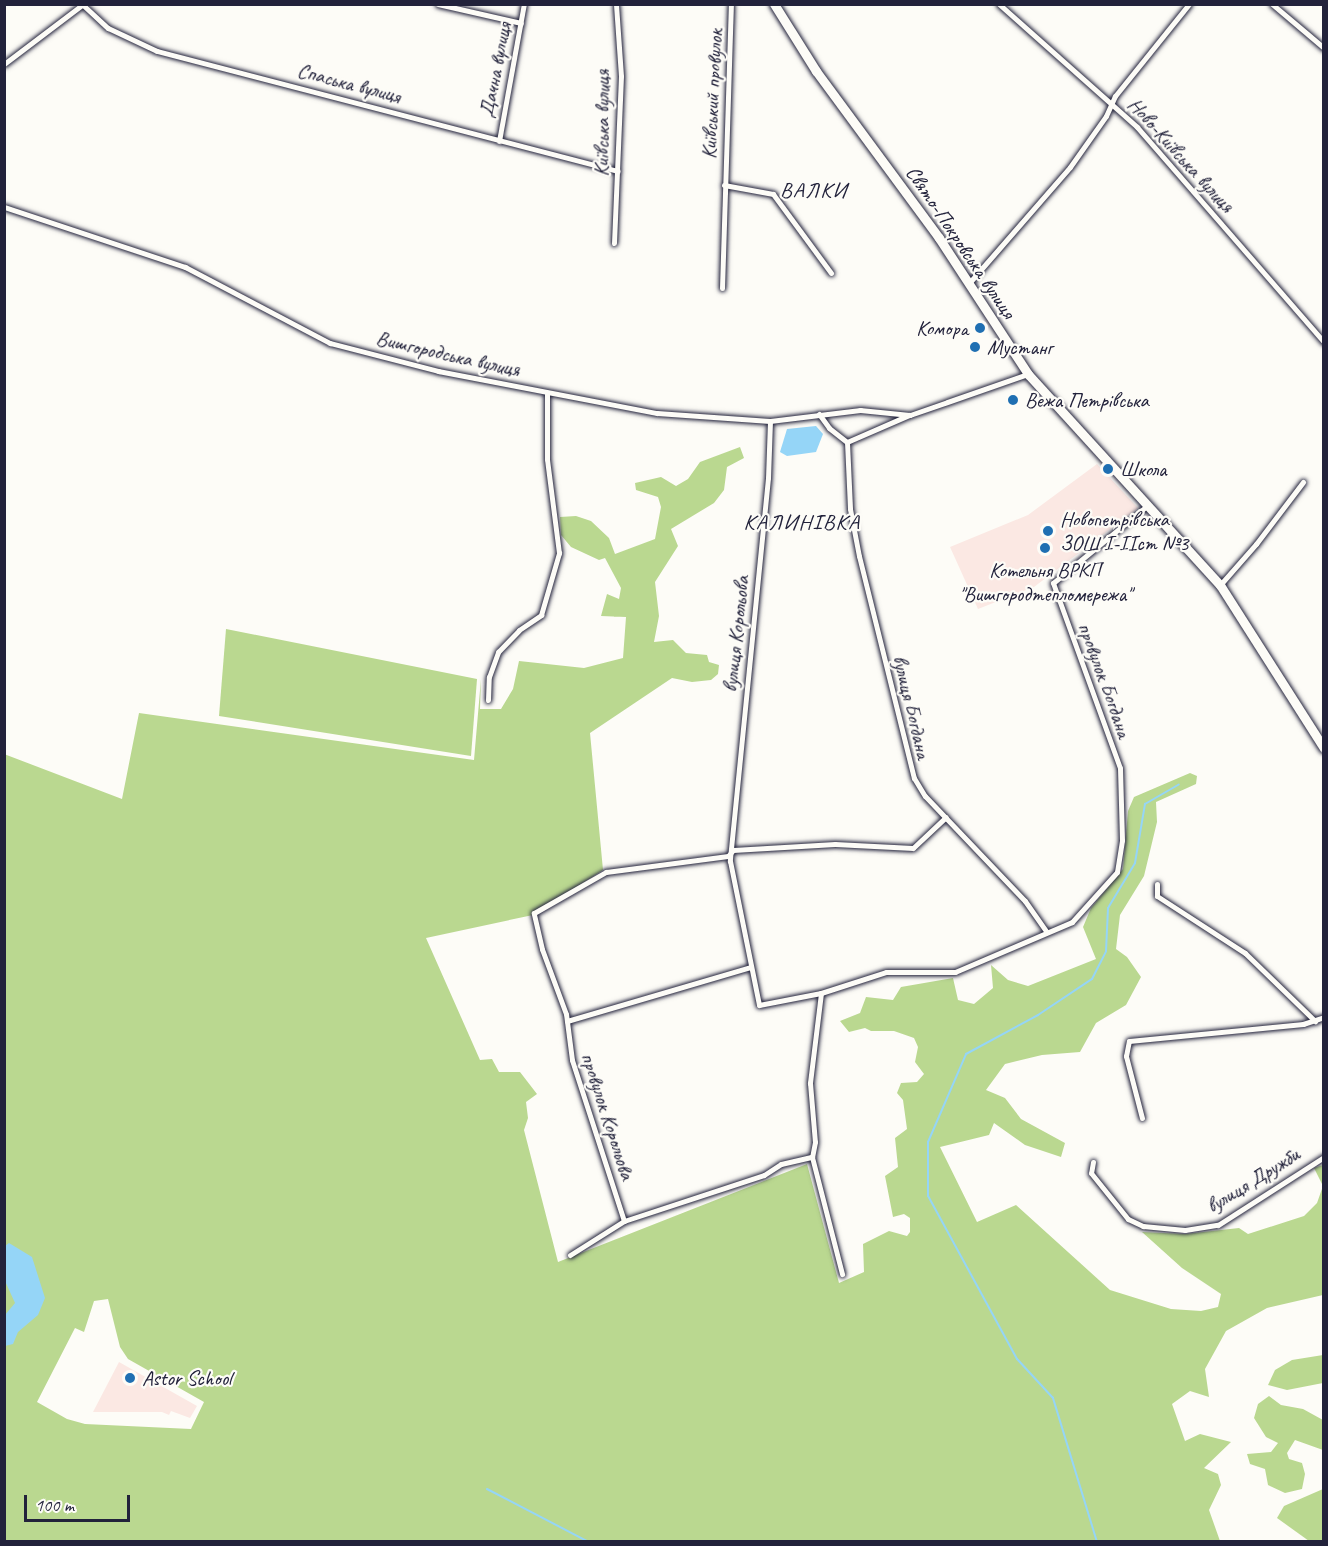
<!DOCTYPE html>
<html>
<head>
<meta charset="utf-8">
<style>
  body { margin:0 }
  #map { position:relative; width:1328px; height:1546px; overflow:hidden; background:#fdfcf7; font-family:Caveat,sans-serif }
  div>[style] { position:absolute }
  .built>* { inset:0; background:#fbe8e3 }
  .green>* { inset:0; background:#bad890 }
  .water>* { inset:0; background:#95d5f7 }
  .stream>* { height:2px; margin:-1px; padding:0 1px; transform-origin:1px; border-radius:1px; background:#95d5f7 }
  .roads { filter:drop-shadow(0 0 2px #22223b) drop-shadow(0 0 2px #22223b) }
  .street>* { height:5px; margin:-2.5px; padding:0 2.5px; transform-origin:2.5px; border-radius:2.5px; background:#fdfcf7 }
  .primary>* { height:9px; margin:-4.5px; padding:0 4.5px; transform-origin:4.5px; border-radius:4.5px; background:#fdfcf7 }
  .dots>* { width:16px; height:16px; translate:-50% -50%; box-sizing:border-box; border:3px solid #fdfcf7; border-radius:50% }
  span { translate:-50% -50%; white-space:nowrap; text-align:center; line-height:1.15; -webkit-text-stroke:4.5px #fdfcf7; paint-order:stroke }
  .street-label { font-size:21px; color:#22223b }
  .poi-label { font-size:21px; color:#22223b }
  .right { translate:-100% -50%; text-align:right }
  .left { translate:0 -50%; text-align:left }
  .neighbourhood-label { font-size:22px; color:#22223b; letter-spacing:1.5px }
  .frame { position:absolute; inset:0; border:6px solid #22223b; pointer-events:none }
  .scale { position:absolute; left:24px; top:1495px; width:106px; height:27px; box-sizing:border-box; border:3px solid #22223b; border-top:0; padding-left:8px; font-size:18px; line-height:21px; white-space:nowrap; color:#22223b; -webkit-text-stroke:4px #fdfcf7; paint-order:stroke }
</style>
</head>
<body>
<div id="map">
  <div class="built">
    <div style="clip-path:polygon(1097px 464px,1138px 508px,1034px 587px,978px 609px,950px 547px,1028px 515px)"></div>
    <div style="clip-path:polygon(119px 1362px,197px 1406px,190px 1418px,171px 1411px,169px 1415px,162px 1412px,93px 1412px)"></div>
  </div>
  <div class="green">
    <div style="clip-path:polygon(evenodd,740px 447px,744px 458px,727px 467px,724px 490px,714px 503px,671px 529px,678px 546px,655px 582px,659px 616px,654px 642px,673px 640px,686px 653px,707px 655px,709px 662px,719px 665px,718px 674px,711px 680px,692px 682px,672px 678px,590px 733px,603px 870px,533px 915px,426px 938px,480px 1060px,492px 1059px,499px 1072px,520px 1072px,537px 1094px,526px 1102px,528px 1118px,524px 1130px,558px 1262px,807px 1164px,839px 1283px,864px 1272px,863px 1244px,889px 1231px,907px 1236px,910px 1232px,910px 1218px,904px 1214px,893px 1217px,885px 1176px,898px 1167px,895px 1138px,907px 1129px,903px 1100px,897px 1093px,901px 1083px,917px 1082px,924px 1074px,915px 1062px,918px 1047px,914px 1038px,894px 1031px,871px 1031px,865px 1028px,849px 1032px,840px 1021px,860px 1013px,866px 997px,893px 1000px,901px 987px,953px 978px,958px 1000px,974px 1004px,993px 988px,991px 965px,1008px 980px,1028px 986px,1096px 959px,1083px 927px,1091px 908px,1123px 869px,1128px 811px,1134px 797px,1190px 773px,1197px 776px,1196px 784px,1156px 802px,1157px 822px,1144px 876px,1120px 915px,1116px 949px,1127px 957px,1141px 977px,1126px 1005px,1096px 1023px,1080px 1052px,1042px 1055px,1005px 1064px,986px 1090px,1005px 1098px,1021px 1119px,1065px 1143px,1061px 1157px,1025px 1145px,994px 1123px,989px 1135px,940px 1147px,977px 1222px,1016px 1205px,1110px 1290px,1171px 1309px,1201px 1311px,1218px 1307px,1221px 1294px,1182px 1268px,1142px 1232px,1185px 1234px,1239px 1228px,1248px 1234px,1304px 1216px,1317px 1203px,1323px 1186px,1314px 1168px,1323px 1165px,1323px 1295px,1267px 1308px,1226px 1331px,1205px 1369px,1209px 1397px,1190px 1391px,1172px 1404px,1185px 1441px,1200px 1434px,1231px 1442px,1204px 1468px,1218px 1474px,1221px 1485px,1209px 1510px,1220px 1541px,5px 1541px,4px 754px,122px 799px,139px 713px,474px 760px,481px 679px,480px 709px,501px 709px,513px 689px,519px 661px,584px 668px,623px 658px,626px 617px,601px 616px,607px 594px,619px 599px,621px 588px,605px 558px,599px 560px,571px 547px,561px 535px,560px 517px,576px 516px,591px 521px,609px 538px,615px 554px,655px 539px,661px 507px,658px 497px,636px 490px,635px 483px,661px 477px,676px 486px,688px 479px,700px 462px,740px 447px,108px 1299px,120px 1347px,128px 1359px,204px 1402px,191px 1429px,85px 1424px,67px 1419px,37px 1402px,75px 1328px,84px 1332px,94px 1301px,108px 1299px)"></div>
    <div style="clip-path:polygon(226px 629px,477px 679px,471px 756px,219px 716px)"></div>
    <div style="clip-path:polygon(1323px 1355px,1323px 1383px,1287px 1390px,1268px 1385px,1275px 1370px,1292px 1360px)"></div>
    <div style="clip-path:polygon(1269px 1396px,1281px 1405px,1303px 1409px,1323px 1420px,1323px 1450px,1295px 1440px,1287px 1453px,1289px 1459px,1302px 1463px,1305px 1474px,1302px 1489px,1285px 1493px,1268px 1485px,1265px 1469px,1250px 1464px,1247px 1454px,1271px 1452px,1278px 1443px,1266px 1437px,1254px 1418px,1258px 1404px)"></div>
    <div style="clip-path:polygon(1323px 1489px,1323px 1541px,1309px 1541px,1277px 1518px,1284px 1506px)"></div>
  </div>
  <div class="water">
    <div style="clip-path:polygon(816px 426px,823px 434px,816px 452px,787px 456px,780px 452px,787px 429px)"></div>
    <div style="clip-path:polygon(9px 1243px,32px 1257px,45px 1298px,38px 1315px,18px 1332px,13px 1344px,5px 1346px,5px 1315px,15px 1303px,5px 1281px,5px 1246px)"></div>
  </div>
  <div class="stream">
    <div style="left:487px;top:1489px;width:115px;rotate:27.5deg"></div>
    <div style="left:1097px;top:1542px;width:151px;rotate:-107deg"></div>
    <div style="left:1053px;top:1398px;width:53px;rotate:-132.7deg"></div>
    <div style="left:1017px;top:1359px;width:186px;rotate:-118.6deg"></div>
    <div style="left:928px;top:1196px;width:54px;rotate:-90deg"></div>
    <div style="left:928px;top:1142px;width:96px;rotate:-66.6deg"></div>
    <div style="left:966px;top:1054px;width:82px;rotate:-28.4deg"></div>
    <div style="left:1038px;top:1015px;width:65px;rotate:-33.7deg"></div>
    <div style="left:1092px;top:979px;width:31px;rotate:-63deg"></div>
    <div style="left:1106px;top:951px;width:43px;rotate:-87.3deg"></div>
    <div style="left:1108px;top:908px;width:52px;rotate:-59deg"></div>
    <div style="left:1135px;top:863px;width:60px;rotate:-80.4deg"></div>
    <div style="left:1145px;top:804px;width:39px;rotate:-30deg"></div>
  </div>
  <div class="roads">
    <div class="street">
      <div style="left:438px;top:4px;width:85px;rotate:12.9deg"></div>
      <div style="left:999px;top:4px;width:185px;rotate:41.7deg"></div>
      <div style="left:1137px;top:127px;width:285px;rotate:49deg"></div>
      <div style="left:1272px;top:4px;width:68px;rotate:40.2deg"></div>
      <div style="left:83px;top:5px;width:34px;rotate:43deg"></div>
      <div style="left:108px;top:28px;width:54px;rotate:25.1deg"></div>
      <div style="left:157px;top:51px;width:476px;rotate:14.6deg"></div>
      <div style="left:4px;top:64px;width:99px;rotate:-37.2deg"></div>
      <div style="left:499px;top:141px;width:139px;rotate:-79.7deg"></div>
      <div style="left:724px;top:185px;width:50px;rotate:10.4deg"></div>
      <div style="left:773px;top:194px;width:98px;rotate:53.7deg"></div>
      <div style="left:4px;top:207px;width:191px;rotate:18.3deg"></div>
      <div style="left:185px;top:267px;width:164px;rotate:27.7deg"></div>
      <div style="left:330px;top:343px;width:112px;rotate:14.5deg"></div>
      <div style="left:438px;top:371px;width:223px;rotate:10.9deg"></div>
      <div style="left:657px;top:413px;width:113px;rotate:4deg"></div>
      <div style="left:770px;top:421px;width:91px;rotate:-7deg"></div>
      <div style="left:860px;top:410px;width:50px;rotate:5.7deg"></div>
      <div style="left:910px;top:415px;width:125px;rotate:-19.2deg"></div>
      <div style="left:614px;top:243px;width:167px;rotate:-87.6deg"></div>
      <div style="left:621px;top:76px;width:72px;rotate:-94deg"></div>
      <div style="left:970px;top:282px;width:152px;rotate:-49deg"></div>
      <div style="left:1070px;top:167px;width:62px;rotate:-54.8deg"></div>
      <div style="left:1106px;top:116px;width:22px;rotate:-66deg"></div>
      <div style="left:1115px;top:96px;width:118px;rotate:-51.2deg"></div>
      <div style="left:722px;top:288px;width:284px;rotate:-88.2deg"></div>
      <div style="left:819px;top:414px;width:17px;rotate:54deg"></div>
      <div style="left:829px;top:428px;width:23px;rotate:38deg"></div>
      <div style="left:770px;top:421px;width:57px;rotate:92deg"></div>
      <div style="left:768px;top:478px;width:385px;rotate:95.7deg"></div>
      <div style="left:730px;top:861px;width:147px;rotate:78.6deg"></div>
      <div style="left:759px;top:1005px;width:63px;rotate:-11deg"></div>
      <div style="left:821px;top:993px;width:68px;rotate:-17.9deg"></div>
      <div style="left:886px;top:972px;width:69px"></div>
      <div style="left:955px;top:972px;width:127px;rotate:-23.1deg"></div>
      <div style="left:1072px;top:922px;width:67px;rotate:-48deg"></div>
      <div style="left:1117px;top:872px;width:32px;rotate:-81deg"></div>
      <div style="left:1122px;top:840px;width:72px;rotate:-91.6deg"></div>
      <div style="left:1120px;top:768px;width:197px;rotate:-109.9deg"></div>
      <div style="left:1053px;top:583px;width:123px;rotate:-39.4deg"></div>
      <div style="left:847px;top:442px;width:67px;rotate:87.4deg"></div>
      <div style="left:850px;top:509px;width:48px;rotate:79.2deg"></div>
      <div style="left:859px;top:556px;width:229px;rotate:76.1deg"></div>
      <div style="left:914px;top:778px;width:21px;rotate:59deg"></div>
      <div style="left:925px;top:796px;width:145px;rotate:46.4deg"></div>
      <div style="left:1025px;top:901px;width:38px;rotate:55deg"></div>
      <div style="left:847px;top:442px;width:68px;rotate:-23.5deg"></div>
      <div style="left:1220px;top:585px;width:55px;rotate:-48.7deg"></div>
      <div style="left:1256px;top:544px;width:78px;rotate:-52.8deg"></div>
      <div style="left:488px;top:700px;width:23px;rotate:-88deg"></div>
      <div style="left:489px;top:677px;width:27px;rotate:-70deg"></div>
      <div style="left:498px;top:652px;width:30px;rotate:-46deg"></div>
      <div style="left:519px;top:630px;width:27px;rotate:-34deg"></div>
      <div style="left:541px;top:615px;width:65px;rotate:-73.8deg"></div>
      <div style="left:559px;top:553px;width:95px;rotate:-97.3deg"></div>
      <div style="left:547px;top:459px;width:65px;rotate:-90deg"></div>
      <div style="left:1157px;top:884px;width:12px;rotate:90deg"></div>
      <div style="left:1157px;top:896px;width:105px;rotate:32.9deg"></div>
      <div style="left:1245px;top:953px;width:98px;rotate:44.2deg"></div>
      <div style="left:821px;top:993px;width:91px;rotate:97deg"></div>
      <div style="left:810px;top:1083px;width:59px;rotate:85.2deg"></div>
      <div style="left:815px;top:1142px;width:15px;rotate:101deg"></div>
      <div style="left:812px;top:1157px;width:121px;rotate:75.6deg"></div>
      <div style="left:567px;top:1021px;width:191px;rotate:-16.4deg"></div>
      <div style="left:1142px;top:1118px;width:64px;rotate:-104.5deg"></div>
      <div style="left:1126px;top:1056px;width:15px;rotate:-79deg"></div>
      <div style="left:1129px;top:1041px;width:175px;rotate:-5.6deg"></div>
      <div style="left:1303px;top:1024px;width:22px;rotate:-18deg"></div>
      <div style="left:1093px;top:1162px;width:11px;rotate:100deg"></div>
      <div style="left:1091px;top:1173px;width:59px;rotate:51.2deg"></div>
      <div style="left:1128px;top:1219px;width:17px;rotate:25deg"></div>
      <div style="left:1143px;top:1226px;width:42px;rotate:5.4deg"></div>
      <div style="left:1185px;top:1230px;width:33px;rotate:-9deg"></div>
      <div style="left:1218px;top:1225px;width:126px;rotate:-32.7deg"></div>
      <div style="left:624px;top:1221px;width:147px;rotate:-18.2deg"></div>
      <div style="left:764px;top:1175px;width:20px;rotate:-33deg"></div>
      <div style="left:781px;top:1164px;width:32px;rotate:-13deg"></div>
      <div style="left:570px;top:1255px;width:64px;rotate:-32.2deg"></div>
      <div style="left:624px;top:1221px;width:169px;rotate:-107.9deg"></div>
      <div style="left:572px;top:1060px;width:46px;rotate:-97.4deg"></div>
      <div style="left:566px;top:1014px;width:69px;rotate:-110.3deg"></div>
      <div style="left:542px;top:949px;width:37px;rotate:-103deg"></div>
      <div style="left:534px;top:913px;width:83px;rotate:-29.7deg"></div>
      <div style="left:606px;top:872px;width:123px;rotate:-7.5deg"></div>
      <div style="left:728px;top:856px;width:8px;rotate:-50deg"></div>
      <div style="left:733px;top:850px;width:102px;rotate:-3.4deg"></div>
      <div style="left:835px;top:844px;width:78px;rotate:2.9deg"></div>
      <div style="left:913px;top:848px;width:45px;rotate:-43.2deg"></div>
    </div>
    <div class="primary">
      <div style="left:774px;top:4px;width:79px;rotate:57.9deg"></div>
      <div style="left:816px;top:71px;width:207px;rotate:53.6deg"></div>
      <div style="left:939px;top:238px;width:163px;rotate:56.8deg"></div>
      <div style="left:1028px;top:374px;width:285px;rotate:47.7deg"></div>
      <div style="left:1220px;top:585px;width:193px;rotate:57.5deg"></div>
    </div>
  </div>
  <div class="dots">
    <div style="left:980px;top:328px;background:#1f6fb2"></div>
    <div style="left:975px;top:347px;background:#1f6fb2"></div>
    <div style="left:1013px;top:400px;background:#1f6fb2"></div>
    <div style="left:1108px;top:469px;background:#1f6fb2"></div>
    <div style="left:1048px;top:531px;background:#1f6fb2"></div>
    <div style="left:1045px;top:548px;background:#1f6fb2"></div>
    <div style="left:130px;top:1378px;background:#1f6fb2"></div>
  </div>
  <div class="street-label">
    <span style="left:495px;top:70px;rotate:-79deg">Дачна вулиця</span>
    <span style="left:349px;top:83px;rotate:15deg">Спаська вулиця</span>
    <span style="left:712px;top:94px;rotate:-87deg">Київський провулок</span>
    <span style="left:602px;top:123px;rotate:-89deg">Київська вулиця</span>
    <span style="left:1181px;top:155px;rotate:48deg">Ново-Київська вулиця</span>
    <span style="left:961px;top:242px;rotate:56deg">Свято-Покровська вулиця</span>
    <span style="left:448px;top:354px;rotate:13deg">Вишгородська вулиця</span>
    <span style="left:736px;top:634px;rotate:-84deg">вулиця Корольова</span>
    <span style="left:1105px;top:680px;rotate:70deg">провулок Богдана</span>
    <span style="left:912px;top:707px;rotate:76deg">вулиця Богдана</span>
    <span style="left:608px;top:1116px;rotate:72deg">провулок Корольова</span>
    <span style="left:1253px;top:1180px;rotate:-32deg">вулиця Дружби</span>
  </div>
  <div class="poi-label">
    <span class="right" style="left:968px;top:328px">Комора</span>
    <span class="left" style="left:987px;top:347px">Мустанг</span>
    <span class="left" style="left:1025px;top:400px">Вежа Петрівська</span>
    <span class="left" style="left:1120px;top:469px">Школа</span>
    <span class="left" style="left:1060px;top:531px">Новопетрівська<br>ЗОШ I-IIст №3</span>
    <span style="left:1045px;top:582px">Котельня ВРКП<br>"Вишгородтепломережа"</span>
    <span class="left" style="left:142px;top:1378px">Astor School</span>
  </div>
  <div class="neighbourhood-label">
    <span style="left:814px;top:191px">ВАЛКИ</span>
    <span style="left:802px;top:523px">КАЛИНІВКА</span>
  </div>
  <div class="frame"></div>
  <div class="scale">100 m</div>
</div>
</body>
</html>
